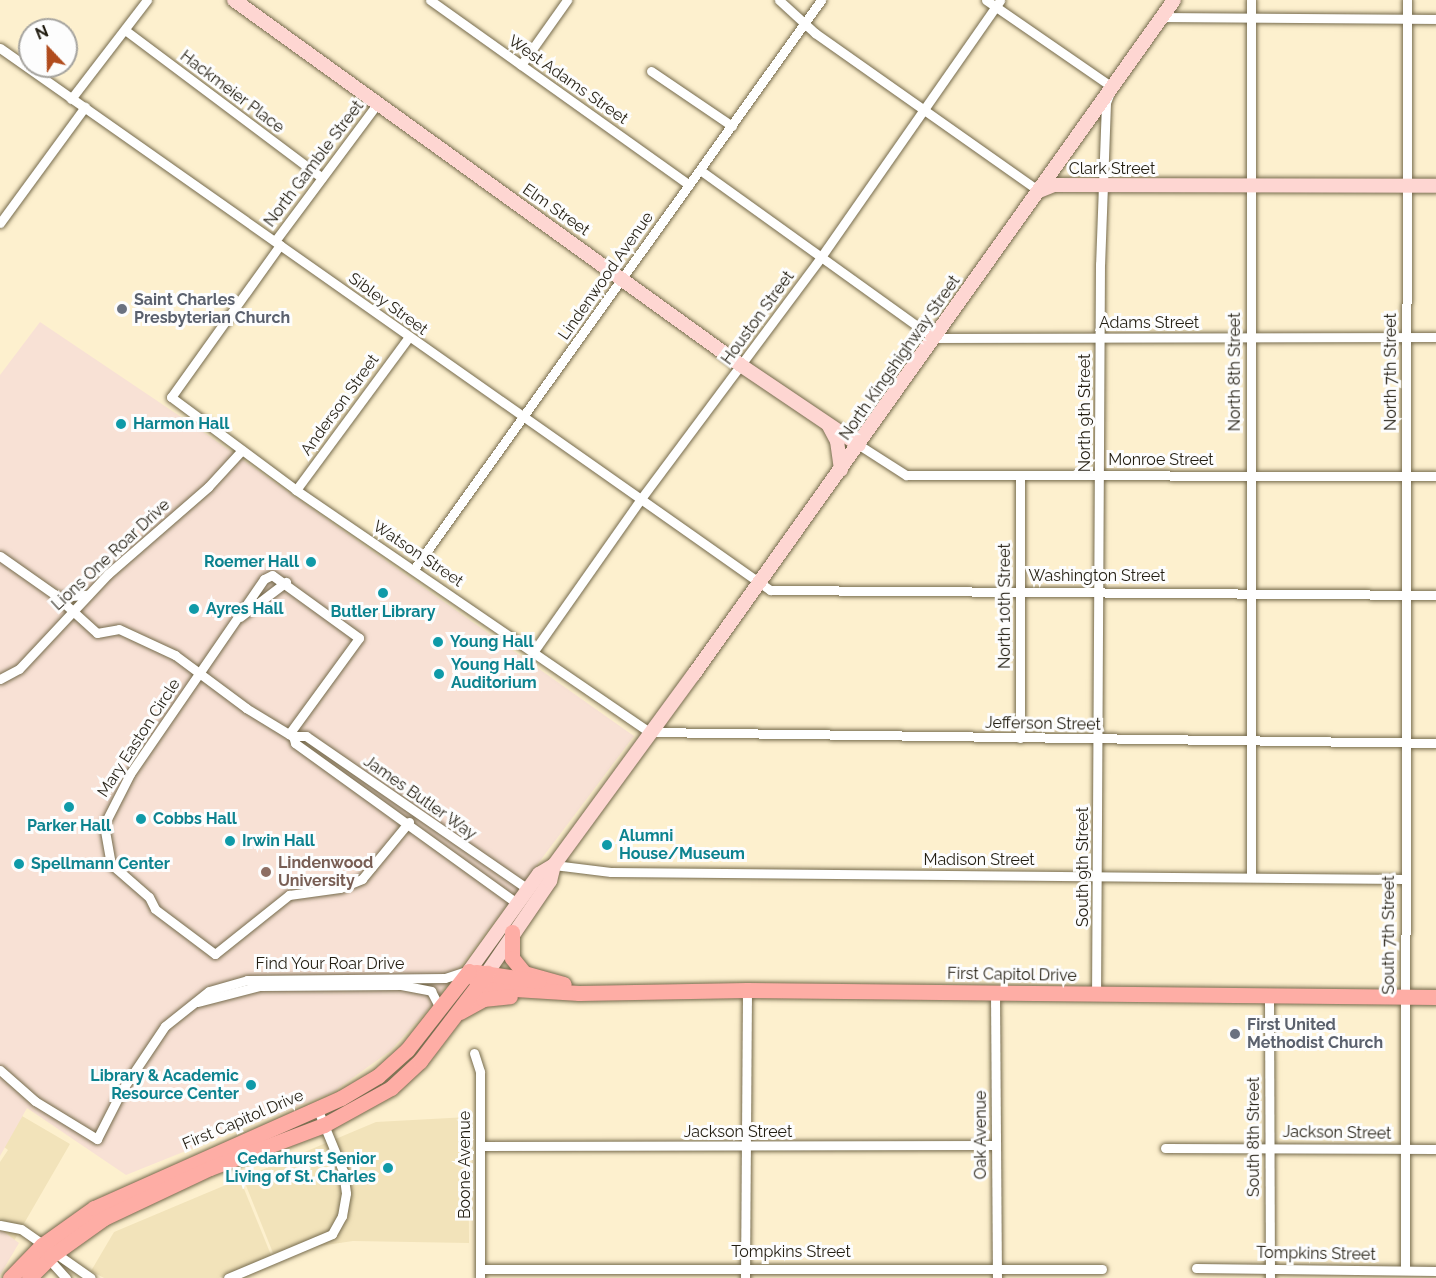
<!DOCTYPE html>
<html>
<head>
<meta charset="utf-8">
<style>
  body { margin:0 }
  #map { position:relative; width:1436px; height:1278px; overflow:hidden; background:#fdf0ce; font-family:Raleway,sans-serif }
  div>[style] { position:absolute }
  .built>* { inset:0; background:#f2e3ba }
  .education>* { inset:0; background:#f8e1d5 }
  .roads { filter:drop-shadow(0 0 2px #756a4c) drop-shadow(0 0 2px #756a4c) }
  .minor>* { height:9px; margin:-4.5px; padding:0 4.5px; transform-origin:4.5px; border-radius:4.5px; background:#fff }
  .secondary>* { height:14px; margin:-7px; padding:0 7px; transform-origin:7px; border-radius:7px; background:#fed6d2 }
  .primary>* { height:15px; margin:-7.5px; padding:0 7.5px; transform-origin:7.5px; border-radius:7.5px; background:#feada5 }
  .dots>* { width:16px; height:16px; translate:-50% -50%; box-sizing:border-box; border:3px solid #fdfdfd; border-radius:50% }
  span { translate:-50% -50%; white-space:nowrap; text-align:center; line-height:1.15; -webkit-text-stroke:6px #fdfdfd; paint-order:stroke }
  .street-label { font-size:16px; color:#231e12 }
  .worship-label { font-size:16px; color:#5b616d; font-weight:700 }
  .left { translate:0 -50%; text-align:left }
  .culture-label { font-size:16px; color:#0d838f; font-weight:700 }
  .right { translate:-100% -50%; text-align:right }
  .education-label { font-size:16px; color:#785e54; font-weight:700 }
  .north { position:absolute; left:18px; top:18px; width:60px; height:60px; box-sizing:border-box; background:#fdfdfd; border:2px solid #a6a49f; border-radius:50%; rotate:338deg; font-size:16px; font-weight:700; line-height:24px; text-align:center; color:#231e12 }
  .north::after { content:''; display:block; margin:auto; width:21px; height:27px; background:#b14c1d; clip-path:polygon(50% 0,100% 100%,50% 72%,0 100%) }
</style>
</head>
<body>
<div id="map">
  <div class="built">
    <div style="clip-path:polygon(22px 1116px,70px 1144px,0 1265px,0 1162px,8px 1150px,3px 1146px)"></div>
    <div style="clip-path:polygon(468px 1117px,469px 1243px,353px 1241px,273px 1253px,243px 1178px,376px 1122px)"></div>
    <div style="clip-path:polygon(240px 1179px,271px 1255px,219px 1278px,104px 1278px,91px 1271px,114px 1232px)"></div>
  </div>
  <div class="education">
    <div style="clip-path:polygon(40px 322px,202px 431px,634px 736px,430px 1007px,390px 1051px,333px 1092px,126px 1175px,27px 1108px,0 1156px,0 375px)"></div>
    <div style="clip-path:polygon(0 1229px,19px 1243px,0 1275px)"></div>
  </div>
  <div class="roads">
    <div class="minor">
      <div style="left:430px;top:0;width:318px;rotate:35.5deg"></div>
      <div style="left:779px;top:0;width:49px;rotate:42.5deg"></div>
      <div style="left:815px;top:33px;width:274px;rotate:35.2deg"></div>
      <div style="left:986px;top:0;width:153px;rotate:34.6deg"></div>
      <div style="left:1112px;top:87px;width:17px;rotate:111deg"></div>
      <div style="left:1106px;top:103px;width:161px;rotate:92.1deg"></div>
      <div style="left:1100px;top:264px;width:730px;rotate:90.31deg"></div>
      <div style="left:1162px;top:17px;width:274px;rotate:0.4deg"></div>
      <div style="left:125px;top:30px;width:246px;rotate:36.9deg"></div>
      <div style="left:0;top:48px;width:942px;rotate:35.14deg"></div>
      <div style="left:770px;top:590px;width:666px;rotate:0.43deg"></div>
      <div style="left:521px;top:65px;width:80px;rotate:-54.7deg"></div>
      <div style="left:651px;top:71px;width:98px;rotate:34.2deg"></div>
      <div style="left:71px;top:99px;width:125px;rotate:-52.5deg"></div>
      <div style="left:700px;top:170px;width:288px;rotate:35.7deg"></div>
      <div style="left:934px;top:338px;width:502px;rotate:-0.11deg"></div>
      <div style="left:0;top:223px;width:144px;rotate:-53.8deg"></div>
      <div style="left:275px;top:241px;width:171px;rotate:-53.3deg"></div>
      <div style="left:280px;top:245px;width:187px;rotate:125.6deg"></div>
      <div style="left:171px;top:397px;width:156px;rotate:36.6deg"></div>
      <div style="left:296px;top:490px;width:429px;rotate:34.4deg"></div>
      <div style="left:650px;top:732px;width:786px;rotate:0.8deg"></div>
      <div style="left:859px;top:445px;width:56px;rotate:32.6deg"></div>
      <div style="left:906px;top:475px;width:530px;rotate:0.11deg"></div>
      <div style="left:296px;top:490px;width:189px;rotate:-53.6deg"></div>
      <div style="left:0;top:556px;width:66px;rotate:35.1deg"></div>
      <div style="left:54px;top:594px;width:58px;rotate:42.2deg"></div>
      <div style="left:97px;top:633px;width:22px;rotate:-10deg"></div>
      <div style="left:119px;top:629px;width:62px;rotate:24.9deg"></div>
      <div style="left:175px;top:655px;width:89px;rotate:36.7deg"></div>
      <div style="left:246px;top:708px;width:54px;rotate:31.3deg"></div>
      <div style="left:414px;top:569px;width:700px;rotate:-54.42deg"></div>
      <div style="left:57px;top:597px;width:31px;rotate:-4deg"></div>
      <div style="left:240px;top:617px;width:58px;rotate:-37.3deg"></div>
      <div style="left:534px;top:651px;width:184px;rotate:-54.9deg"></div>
      <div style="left:640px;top:500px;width:303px;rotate:-53.3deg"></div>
      <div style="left:821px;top:257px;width:313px;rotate:-55.1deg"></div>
      <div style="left:0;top:679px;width:21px;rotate:-28deg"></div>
      <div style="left:19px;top:669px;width:130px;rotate:-46.9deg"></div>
      <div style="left:108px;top:574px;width:133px;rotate:-41deg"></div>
      <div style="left:208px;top:487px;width:50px;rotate:-47.4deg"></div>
      <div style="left:289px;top:734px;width:119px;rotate:-53.9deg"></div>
      <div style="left:359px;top:638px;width:107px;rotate:-144.1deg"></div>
      <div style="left:272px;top:575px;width:9px;rotate:153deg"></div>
      <div style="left:264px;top:579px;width:237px;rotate:124.5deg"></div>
      <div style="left:130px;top:774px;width:57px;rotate:117deg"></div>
      <div style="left:104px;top:825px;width:40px;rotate:80deg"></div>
      <div style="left:111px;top:864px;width:50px;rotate:41deg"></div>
      <div style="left:149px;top:897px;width:13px;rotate:63deg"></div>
      <div style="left:155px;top:909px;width:75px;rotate:36.9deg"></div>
      <div style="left:215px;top:954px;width:95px;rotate:-38.6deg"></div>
      <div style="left:289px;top:895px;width:51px;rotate:-7.8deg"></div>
      <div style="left:340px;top:888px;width:24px;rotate:-22deg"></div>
      <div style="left:362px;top:879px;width:74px;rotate:-50.5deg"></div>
      <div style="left:1020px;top:738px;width:263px;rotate:-90deg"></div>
      <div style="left:554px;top:865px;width:57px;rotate:7deg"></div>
      <div style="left:611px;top:872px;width:793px;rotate:0.51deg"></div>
      <div style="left:1251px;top:877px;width:877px;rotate:-90deg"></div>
      <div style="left:518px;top:904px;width:275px;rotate:-144.2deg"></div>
      <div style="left:295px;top:743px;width:7px;rotate:-106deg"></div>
      <div style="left:293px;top:736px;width:13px"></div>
      <div style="left:306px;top:736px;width:270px;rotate:34.6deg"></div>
      <div style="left:995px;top:993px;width:285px;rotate:89.6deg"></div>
      <div style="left:1269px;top:996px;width:282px;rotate:89.8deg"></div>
      <div style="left:198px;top:1002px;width:64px;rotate:-14.5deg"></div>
      <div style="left:260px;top:986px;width:141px;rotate:-0.4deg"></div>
      <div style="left:401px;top:985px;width:31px;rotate:11deg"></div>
      <div style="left:431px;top:991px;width:19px;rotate:62deg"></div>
      <div style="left:474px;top:1053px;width:20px;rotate:72deg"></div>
      <div style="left:480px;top:1072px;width:206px;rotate:90deg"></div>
      <div style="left:0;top:1070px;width:47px;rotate:41.5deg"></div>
      <div style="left:35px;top:1101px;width:73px;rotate:31.5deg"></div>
      <div style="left:97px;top:1139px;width:55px;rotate:-63deg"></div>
      <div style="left:122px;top:1090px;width:77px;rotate:-56.1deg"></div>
      <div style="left:165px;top:1026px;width:56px;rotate:-38.5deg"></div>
      <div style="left:209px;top:991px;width:40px;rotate:-16deg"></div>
      <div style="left:247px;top:980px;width:198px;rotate:-0.6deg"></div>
      <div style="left:445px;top:978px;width:23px;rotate:-18deg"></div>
      <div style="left:480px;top:1146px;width:516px;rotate:-0.11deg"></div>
      <div style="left:1165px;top:1148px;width:271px;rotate:0.2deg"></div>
      <div style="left:0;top:1225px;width:21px;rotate:11deg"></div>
      <div style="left:21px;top:1229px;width:85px;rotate:35deg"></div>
      <div style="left:46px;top:1256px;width:30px;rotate:48deg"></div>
      <div style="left:1196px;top:1268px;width:240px;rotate:0.7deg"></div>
      <div style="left:480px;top:1269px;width:622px"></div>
      <div style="left:1405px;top:1270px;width:1270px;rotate:-89.91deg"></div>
      <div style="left:228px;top:1278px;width:113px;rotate:-22.9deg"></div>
      <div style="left:332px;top:1234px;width:21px;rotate:-61deg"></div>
      <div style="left:342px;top:1216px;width:23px;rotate:-80deg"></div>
      <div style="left:346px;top:1193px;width:22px;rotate:-98deg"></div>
      <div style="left:343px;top:1171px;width:68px;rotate:-112.4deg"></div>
      <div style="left:745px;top:1278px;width:288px;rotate:-89.6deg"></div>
    </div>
    <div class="secondary">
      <div style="left:234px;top:0;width:626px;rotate:35.77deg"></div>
      <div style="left:742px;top:366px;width:141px;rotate:34deg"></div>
      <div style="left:1039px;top:191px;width:16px;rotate:-22deg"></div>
      <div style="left:1054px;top:185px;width:382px;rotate:0.1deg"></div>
      <div style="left:829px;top:426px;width:17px;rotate:62deg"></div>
      <div style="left:837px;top:441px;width:29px;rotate:82deg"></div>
      <div style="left:469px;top:971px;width:120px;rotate:-54.2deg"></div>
      <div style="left:539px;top:874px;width:17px;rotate:-31deg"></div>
      <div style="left:554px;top:865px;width:237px;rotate:-53.8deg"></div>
      <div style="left:694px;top:674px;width:827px;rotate:-54.54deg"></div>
      <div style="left:487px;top:973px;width:112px;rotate:-55.6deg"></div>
      <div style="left:550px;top:881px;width:16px;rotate:-76deg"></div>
    </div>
    <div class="primary">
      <div style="left:512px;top:932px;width:26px;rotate:90deg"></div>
      <div style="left:512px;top:958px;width:19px;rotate:51deg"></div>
      <div style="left:524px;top:973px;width:41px;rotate:15.4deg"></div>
      <div style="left:469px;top:971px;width:15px;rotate:53deg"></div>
      <div style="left:478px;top:983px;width:22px;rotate:13deg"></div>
      <div style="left:499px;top:988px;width:80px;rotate:3.6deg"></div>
      <div style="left:579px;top:993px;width:168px;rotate:-1deg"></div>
      <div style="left:747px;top:990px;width:689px;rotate:0.58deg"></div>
      <div style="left:476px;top:972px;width:63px;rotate:8.3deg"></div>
      <div style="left:460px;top:1012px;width:26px;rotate:-29deg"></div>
      <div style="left:483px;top:999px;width:27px;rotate:-6deg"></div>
      <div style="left:10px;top:1278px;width:46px;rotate:-45.9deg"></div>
      <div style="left:42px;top:1245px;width:64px;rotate:-35.4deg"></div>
      <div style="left:94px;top:1208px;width:270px;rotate:-24deg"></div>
      <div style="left:341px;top:1098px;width:43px;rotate:-30.7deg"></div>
      <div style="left:378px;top:1076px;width:39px;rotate:-42deg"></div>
      <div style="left:407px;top:1050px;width:100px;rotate:-51.9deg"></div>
      <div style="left:29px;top:1278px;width:31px;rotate:-45deg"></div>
      <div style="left:51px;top:1256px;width:65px;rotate:-35.6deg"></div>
      <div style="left:104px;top:1218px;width:117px;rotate:-25.3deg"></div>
      <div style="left:210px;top:1168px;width:122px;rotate:-20.7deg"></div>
      <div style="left:324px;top:1125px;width:77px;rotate:-28.9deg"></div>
      <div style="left:391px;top:1088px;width:40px;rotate:-43deg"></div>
      <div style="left:420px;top:1061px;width:111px;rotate:-52.7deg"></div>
    </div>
  </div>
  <div class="dots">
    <div style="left:122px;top:309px;background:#6b7280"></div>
    <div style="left:121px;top:424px;background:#0f9aa8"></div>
    <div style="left:311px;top:562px;background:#0f9aa8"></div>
    <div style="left:383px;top:593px;background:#0f9aa8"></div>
    <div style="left:194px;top:609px;background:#0f9aa8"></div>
    <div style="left:438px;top:642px;background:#0f9aa8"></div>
    <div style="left:439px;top:674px;background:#0f9aa8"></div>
    <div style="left:69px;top:807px;background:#0f9aa8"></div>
    <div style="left:141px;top:819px;background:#0f9aa8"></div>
    <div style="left:230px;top:841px;background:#0f9aa8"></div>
    <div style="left:607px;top:845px;background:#0f9aa8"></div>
    <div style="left:19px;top:864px;background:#0f9aa8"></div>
    <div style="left:266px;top:872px;background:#8d6e63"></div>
    <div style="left:1235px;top:1034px;background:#6b7280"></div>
    <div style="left:251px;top:1085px;background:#0f9aa8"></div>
    <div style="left:388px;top:1168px;background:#0f9aa8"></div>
  </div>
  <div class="street-label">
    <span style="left:568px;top:80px;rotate:35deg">West Adams Street</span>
    <span style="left:232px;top:92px;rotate:37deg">Hackmeier Place</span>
    <span style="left:314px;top:164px;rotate:-53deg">North Gamble Street</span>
    <span style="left:1112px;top:169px">Clark Street</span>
    <span style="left:556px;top:210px;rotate:35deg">Elm Street</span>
    <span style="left:606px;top:276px;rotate:-55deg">Lindenwood Avenue</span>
    <span style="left:388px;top:304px;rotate:36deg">Sibley Street</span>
    <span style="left:758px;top:318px;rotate:-54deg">Houston Street</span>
    <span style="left:1149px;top:323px">Adams Street</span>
    <span style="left:900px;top:358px;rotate:-55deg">North Kingshighway Street</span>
    <span style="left:1235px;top:372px;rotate:-90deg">North 8th Street</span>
    <span style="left:1391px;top:372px;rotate:-90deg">North 7th Street</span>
    <span style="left:340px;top:405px;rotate:-54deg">Anderson Street</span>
    <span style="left:1085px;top:413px;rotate:-90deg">North 9th Street</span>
    <span style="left:1161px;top:460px">Monroe Street</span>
    <span style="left:418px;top:554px;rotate:34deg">Watson Street</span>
    <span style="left:111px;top:555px;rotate:-43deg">Lions One Roar Drive</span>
    <span style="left:1097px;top:576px">Washington Street</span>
    <span style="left:1005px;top:606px;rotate:-90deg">North 10th Street</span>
    <span style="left:1043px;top:724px;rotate:1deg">Jefferson Street</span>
    <span style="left:139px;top:738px;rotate:-57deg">Mary Easton Circle</span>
    <span style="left:420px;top:798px;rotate:35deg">James Butler Way</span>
    <span style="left:979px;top:860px">Madison Street</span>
    <span style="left:1083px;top:867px;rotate:-90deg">South 9th Street</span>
    <span style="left:1389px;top:935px;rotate:-90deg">South 7th Street</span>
    <span style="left:330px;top:964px">Find Your Roar Drive</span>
    <span style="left:1012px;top:975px;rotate:1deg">First Capitol Drive</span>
    <span style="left:243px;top:1120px;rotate:-23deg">First Capitol Drive</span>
    <span style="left:738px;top:1132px">Jackson Street</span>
    <span style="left:1337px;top:1133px;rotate:1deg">Jackson Street</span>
    <span style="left:981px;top:1135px;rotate:-90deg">Oak Avenue</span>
    <span style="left:1254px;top:1137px;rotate:-90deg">South 8th Street</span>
    <span style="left:465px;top:1165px;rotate:-90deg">Boone Avenue</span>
    <span style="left:791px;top:1252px">Tompkins Street</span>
    <span style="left:1316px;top:1254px;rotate:1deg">Tompkins Street</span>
  </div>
  <div class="worship-label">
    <span class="left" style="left:134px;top:309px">Saint Charles<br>Presbyterian Church</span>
    <span class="left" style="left:1247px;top:1034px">First United<br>Methodist Church</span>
  </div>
  <div class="culture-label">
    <span class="left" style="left:133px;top:424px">Harmon Hall</span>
    <span class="right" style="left:299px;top:562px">Roemer Hall</span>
    <span class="left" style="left:206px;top:609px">Ayres Hall</span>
    <span style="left:383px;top:612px">Butler Library</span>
    <span class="left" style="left:450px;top:642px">Young Hall</span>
    <span class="left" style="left:451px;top:674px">Young Hall<br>Auditorium</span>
    <span class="left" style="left:153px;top:819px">Cobbs Hall</span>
    <span style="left:69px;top:826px">Parker Hall</span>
    <span class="left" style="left:619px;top:845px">Alumni<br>House/Museum</span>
    <span class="left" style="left:242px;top:841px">Irwin Hall</span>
    <span class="left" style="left:31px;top:864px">Spellmann Center</span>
    <span class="right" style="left:239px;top:1085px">Library &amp; Academic<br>Resource Center</span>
    <span class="right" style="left:376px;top:1168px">Cedarhurst Senior<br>Living of St. Charles</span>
  </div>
  <div class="education-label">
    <span class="left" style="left:278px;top:872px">Lindenwood<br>University</span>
  </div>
  <div class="north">N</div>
</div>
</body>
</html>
